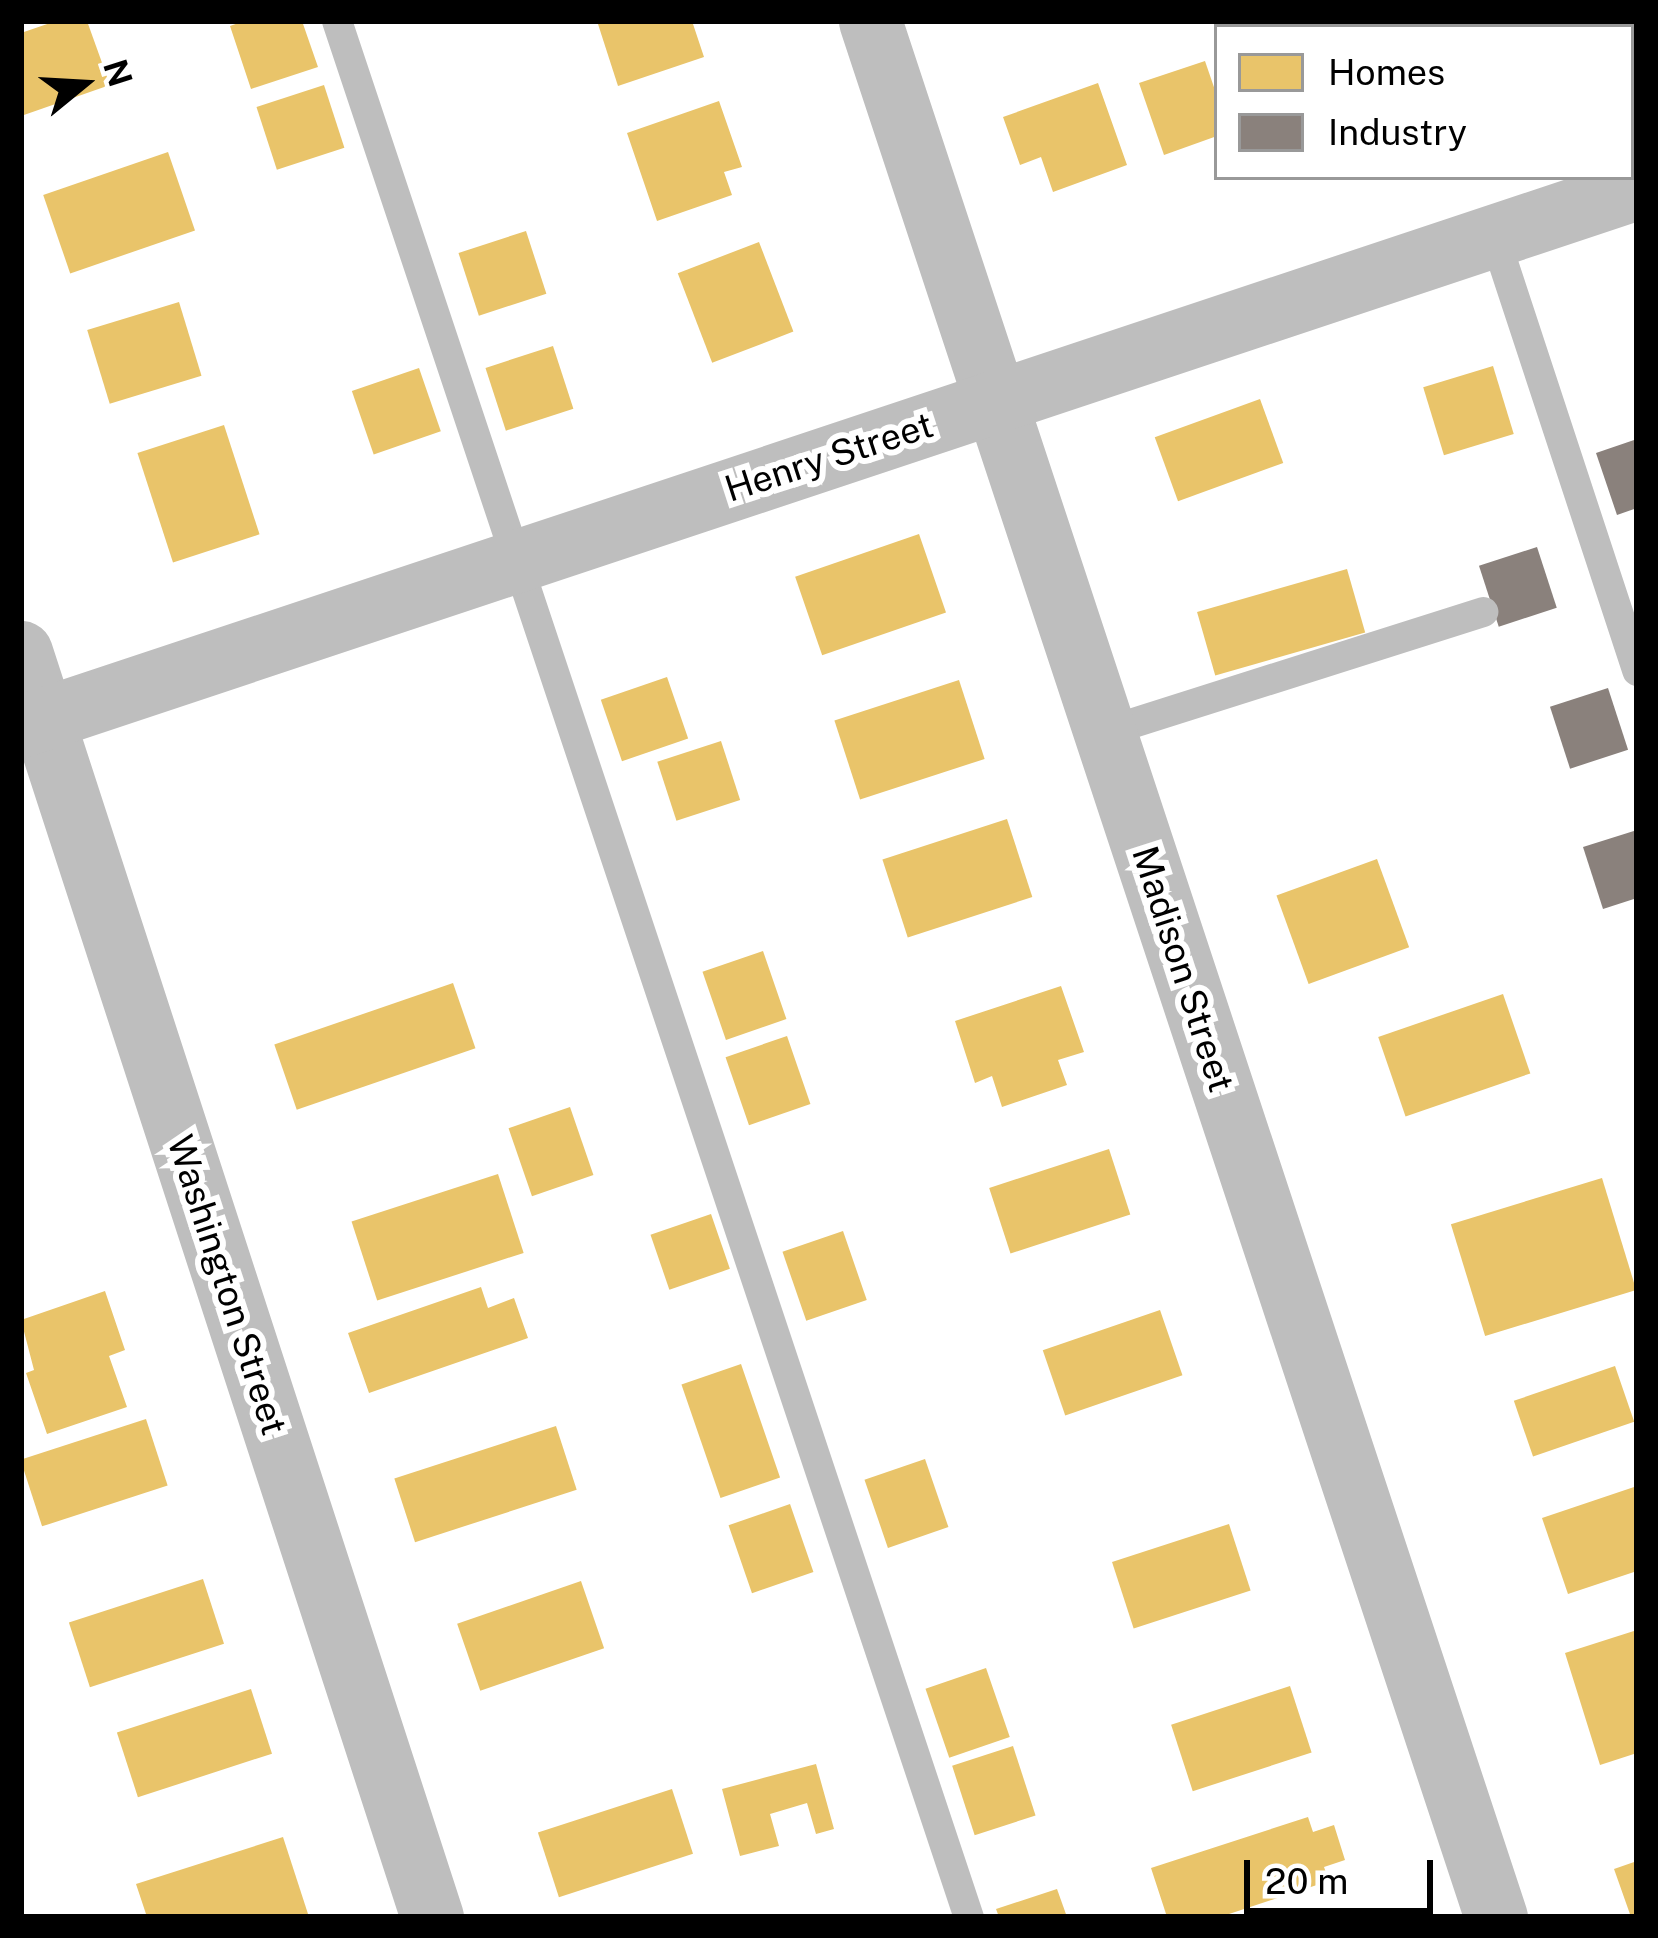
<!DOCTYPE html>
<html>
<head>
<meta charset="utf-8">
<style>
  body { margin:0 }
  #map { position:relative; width:1658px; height:1938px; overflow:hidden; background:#fff; font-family:"Public Sans",sans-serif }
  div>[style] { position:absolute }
  .homes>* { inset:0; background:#e9c46a; transform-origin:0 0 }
  .industry>* { inset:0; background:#8a817c; transform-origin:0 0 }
  .lane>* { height:30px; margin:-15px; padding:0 15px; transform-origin:15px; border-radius:15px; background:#bebebe }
  .street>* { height:63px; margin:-31.5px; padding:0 31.5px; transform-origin:31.5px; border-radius:31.5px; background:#bebebe }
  span { translate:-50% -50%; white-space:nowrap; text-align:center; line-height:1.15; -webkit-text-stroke:12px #fff; paint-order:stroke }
  .street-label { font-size:36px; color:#000 }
  .frame { position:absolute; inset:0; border:24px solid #000; pointer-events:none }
  .legend { position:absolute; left:1214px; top:24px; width:420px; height:156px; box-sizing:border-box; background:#fff; border:3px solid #999; margin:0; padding:15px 21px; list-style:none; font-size:36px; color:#000 }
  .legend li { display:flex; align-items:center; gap:24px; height:60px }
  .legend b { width:60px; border:3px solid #999 }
  .north { position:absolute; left:24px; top:24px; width:120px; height:120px; -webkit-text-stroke:9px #fff; paint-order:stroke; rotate:72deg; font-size:33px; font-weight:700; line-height:48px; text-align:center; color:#000 }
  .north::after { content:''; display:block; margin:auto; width:42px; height:54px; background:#000; clip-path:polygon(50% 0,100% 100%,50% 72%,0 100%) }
  .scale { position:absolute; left:1244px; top:1860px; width:189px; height:54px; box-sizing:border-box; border:6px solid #000; border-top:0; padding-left:15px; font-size:36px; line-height:42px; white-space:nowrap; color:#000; -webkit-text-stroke:9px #fff; paint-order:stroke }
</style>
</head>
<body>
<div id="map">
  <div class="homes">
    <div style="clip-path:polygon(56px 21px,87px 21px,110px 85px,21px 116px,21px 33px)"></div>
    <div style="clip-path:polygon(244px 21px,302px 21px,318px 67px,251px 89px,230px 26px)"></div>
    <div style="clip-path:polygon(597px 21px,692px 21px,704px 57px,618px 86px)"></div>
    <div style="left:1364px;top:21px;width:67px;height:6px"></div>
    <div style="clip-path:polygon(1477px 21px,1560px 21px,1562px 26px,1479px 27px)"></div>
    <div style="clip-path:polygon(1205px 61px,1217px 96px,1217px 136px,1164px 155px,1139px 83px)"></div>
    <div style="clip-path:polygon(1098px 83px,1127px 165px,1053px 192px,1041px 157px,1020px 165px,1003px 117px)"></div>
    <div style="left:324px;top:85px;width:66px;height:71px;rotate:72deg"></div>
    <div style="clip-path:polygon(719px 101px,742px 167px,724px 172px,732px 195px,657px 221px,627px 133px)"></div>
    <div style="left:168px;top:152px;width:83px;height:132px;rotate:71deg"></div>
    <div style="left:526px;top:231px;width:66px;height:71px;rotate:72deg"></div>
    <div style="left:759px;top:242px;width:96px;height:87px;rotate:69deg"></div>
    <div style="left:179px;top:302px;width:77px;height:96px;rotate:73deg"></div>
    <div style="left:553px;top:346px;width:66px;height:71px;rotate:72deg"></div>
    <div style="left:1493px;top:366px;width:71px;height:73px;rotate:73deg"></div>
    <div style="left:419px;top:368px;width:67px;height:71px;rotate:71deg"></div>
    <div style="left:1260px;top:399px;width:68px;height:112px;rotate:70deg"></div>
    <div style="left:224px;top:425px;width:115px;height:91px;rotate:72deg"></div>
    <div style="left:919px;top:534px;width:83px;height:131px;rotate:71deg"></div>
    <div style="left:1347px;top:569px;width:66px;height:156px;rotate:74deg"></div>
    <div style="left:667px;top:677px;width:65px;height:70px;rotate:71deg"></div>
    <div style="left:959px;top:680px;width:83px;height:131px;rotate:72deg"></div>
    <div style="left:721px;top:741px;width:62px;height:67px;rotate:72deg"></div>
    <div style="left:1007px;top:819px;width:82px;height:131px;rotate:72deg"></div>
    <div style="left:1377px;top:859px;width:94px;height:107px;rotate:70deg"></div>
    <div style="left:763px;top:951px;width:72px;height:64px;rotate:71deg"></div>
    <div style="left:453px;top:983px;width:69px;height:189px;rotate:71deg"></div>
    <div style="clip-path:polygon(1061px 986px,1084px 1052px,1058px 1060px,1067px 1085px,1002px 1107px,992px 1076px,975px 1083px,955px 1021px)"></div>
    <div style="left:1503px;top:994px;width:84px;height:132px;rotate:71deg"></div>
    <div style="left:787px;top:1036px;width:72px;height:65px;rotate:71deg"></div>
    <div style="left:570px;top:1107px;width:72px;height:65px;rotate:71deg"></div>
    <div style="left:1109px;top:1149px;width:69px;height:126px;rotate:72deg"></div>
    <div style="left:498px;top:1174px;width:83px;height:154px;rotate:72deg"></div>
    <div style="left:1602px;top:1178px;width:117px;height:158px;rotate:73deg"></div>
    <div style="left:711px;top:1214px;width:58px;height:64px;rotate:71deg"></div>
    <div style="left:843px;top:1231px;width:73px;height:64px;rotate:71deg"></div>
    <div style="clip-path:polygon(481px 1287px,488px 1308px,514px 1298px,528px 1338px,369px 1393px,348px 1333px)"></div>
    <div style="clip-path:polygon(105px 1291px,125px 1350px,109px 1356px,127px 1407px,47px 1434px,26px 1373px,34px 1370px,21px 1320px)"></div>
    <div style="left:1160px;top:1310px;width:69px;height:124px;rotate:71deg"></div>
    <div style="left:741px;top:1364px;width:120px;height:63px;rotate:71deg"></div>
    <div style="left:1615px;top:1366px;width:59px;height:107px;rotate:71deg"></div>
    <div style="left:146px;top:1419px;width:70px;height:132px;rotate:72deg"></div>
    <div style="left:556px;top:1426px;width:67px;height:170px;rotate:72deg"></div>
    <div style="left:925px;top:1459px;width:72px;height:64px;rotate:71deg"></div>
    <div style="clip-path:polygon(1637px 1486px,1637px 1571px,1568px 1594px,1542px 1518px)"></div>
    <div style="left:790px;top:1504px;width:72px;height:65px;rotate:71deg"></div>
    <div style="left:1229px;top:1524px;width:70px;height:123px;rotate:72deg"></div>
    <div style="left:203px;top:1579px;width:68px;height:141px;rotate:72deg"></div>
    <div style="left:581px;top:1581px;width:71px;height:131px;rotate:71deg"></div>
    <div style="clip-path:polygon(1637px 1630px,1637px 1753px,1600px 1765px,1565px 1653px)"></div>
    <div style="left:986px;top:1668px;width:73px;height:64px;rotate:71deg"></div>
    <div style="left:1290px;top:1686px;width:70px;height:125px;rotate:72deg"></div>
    <div style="left:251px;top:1689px;width:68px;height:141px;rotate:72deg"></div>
    <div style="left:1013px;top:1746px;width:73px;height:64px;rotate:72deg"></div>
    <div style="clip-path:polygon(816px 1764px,834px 1829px,816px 1834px,807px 1803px,770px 1814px,779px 1846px,740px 1856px,722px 1789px)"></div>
    <div style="left:672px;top:1789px;width:68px;height:141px;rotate:72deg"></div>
    <div style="clip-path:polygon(1308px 1817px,1313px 1832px,1334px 1825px,1345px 1860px,1324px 1867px,1329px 1881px,1220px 1917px,1167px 1917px,1151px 1868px)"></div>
    <div style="clip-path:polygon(283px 1837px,309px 1917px,147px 1917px,136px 1884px)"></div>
    <div style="clip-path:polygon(1637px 1861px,1637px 1917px,1631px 1917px,1614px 1869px)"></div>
    <div style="clip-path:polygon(1057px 1889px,1067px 1917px,999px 1917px,996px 1909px)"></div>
  </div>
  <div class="industry">
    <div style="clip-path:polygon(1637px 439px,1637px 508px,1617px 515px,1596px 453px)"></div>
    <div style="left:1537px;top:547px;width:64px;height:61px;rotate:72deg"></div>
    <div style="left:1608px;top:688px;width:65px;height:61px;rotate:72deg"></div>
    <div style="clip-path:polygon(1637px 830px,1637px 898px,1603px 909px,1583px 847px)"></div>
  </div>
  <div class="lane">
    <div style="left:337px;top:21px;width:1999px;rotate:71.57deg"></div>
    <div style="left:1494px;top:235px;width:459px;rotate:71.8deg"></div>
    <div style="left:1105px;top:732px;width:397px;rotate:-17.6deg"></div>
  </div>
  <div class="street">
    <div style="left:870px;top:21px;width:1997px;rotate:71.73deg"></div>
    <div style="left:21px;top:652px;width:1330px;rotate:72deg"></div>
    <div style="left:21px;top:726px;width:1703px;rotate:-18.41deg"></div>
  </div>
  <div class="street-label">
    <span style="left:829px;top:457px;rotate:-18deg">Henry Street</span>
    <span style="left:1183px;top:969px;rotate:72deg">Madison Street</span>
    <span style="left:227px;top:1285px;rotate:72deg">Washington Street</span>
  </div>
  <div class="frame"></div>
  <ul class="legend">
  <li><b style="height:33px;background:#e9c46a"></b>Homes</li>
  <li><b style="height:33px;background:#8a817c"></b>Industry</li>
  </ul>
  <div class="north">N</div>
  <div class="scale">20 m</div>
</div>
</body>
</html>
